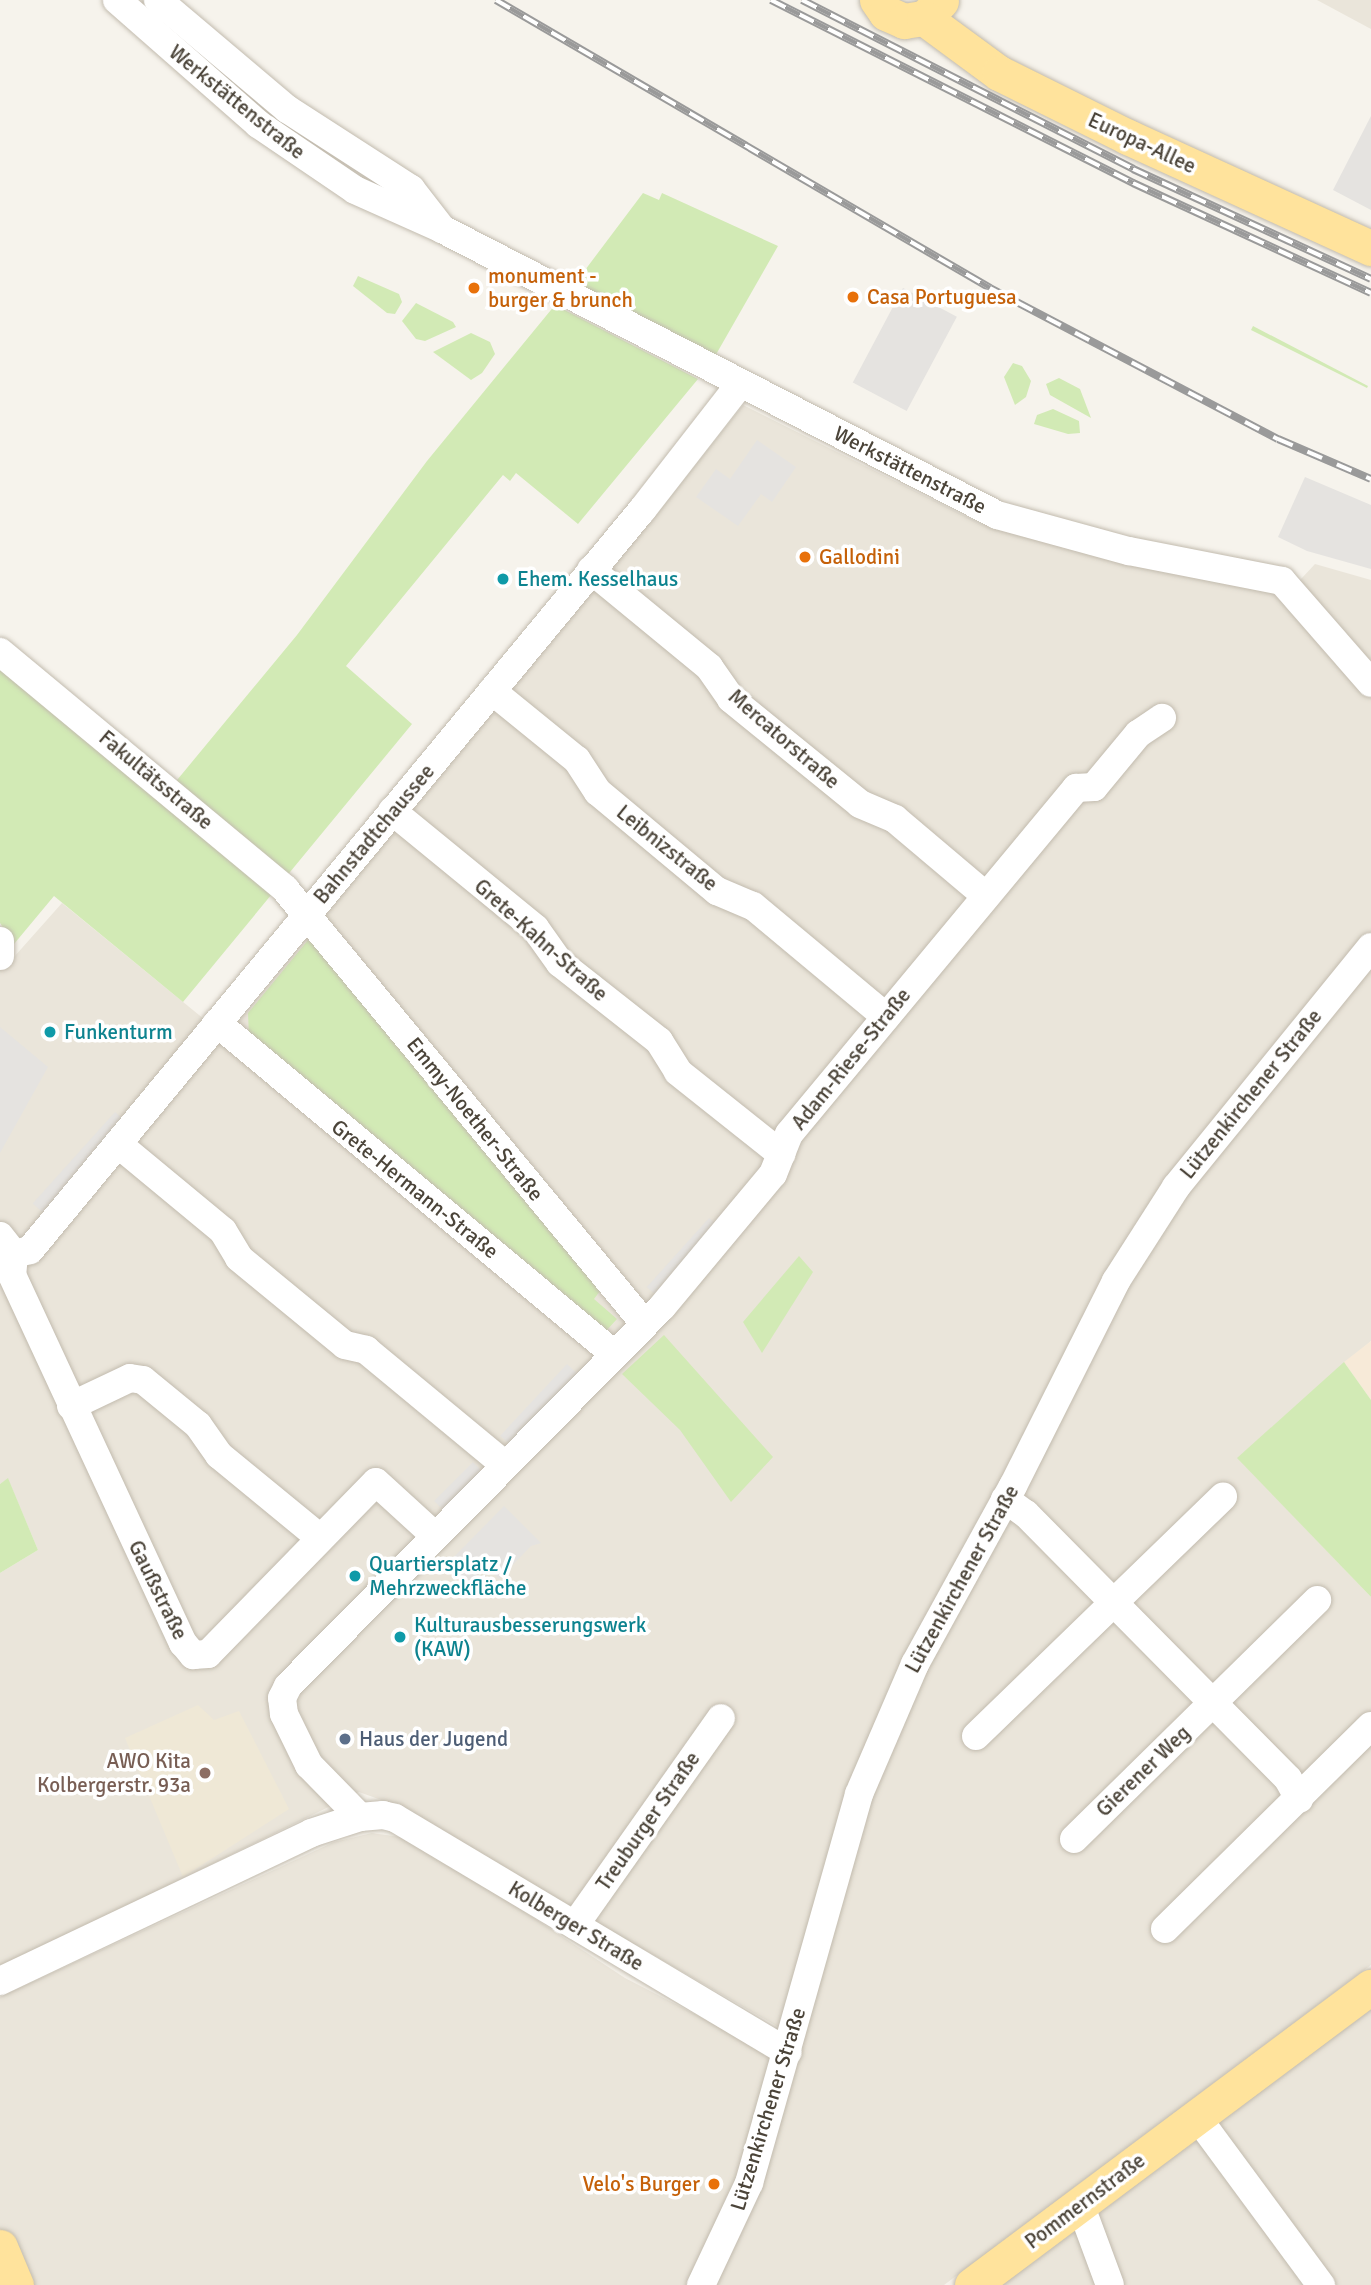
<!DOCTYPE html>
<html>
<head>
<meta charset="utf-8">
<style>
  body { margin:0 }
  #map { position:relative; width:1371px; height:2285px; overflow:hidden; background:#f6f3ec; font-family:Signika,sans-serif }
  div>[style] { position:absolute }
  .residential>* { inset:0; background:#eae5da }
  .commercial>* { inset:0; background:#f7ead8 }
  .education>* { inset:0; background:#efe8d6 }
  .green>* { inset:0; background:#d2eab5 }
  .parking>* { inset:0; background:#e5e3e0; transform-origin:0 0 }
  .roads { filter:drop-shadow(0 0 2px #c2bbae) drop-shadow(0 0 2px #c2bbae) }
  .minor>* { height:28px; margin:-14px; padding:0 14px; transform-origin:14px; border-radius:14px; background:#fff }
  .major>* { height:35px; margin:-17.5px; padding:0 17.5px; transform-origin:17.5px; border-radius:17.5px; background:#ffe39c }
  .rail>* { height:8px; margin-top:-4px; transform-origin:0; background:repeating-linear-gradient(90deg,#fff 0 16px,#9a9a9a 0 32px); box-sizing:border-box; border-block:2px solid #9a9a9a }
  .dots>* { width:19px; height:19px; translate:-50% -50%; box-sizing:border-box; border:4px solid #fff; border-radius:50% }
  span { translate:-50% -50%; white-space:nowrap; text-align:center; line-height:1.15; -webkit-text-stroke:7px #fff; paint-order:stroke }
  .street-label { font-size:21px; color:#4b4439 }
  .food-label { font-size:21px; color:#c56008 }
  .left { translate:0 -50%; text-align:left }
  .right { translate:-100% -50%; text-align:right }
  .culture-label { font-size:21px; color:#0d838f }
  .service-label { font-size:21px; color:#4e5e75 }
  .education-label { font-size:21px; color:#785e54 }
</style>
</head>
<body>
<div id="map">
  <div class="residential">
    <div style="clip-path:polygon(1317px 0,1371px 0,1371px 29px)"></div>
    <div style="clip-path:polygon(743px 405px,981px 524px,1288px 593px,1315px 564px,1371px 580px,1371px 1341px,1238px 1458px,1371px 1597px,1371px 1965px,944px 2285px,710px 2285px,801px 2040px,387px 1802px,359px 1792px,0 1968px,0 1573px,38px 1550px,8px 1479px,0 1484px,0 961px,6px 966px,62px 903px,210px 1024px,656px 515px)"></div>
    <div style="clip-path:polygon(372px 1833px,414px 1839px,625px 1978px,772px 2054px,731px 2199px,691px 2285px,0 2285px,0 1997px,334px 1842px)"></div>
    <div style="clip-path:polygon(1371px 1998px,1371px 2285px,983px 2285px)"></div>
  </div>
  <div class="commercial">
    <div style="clip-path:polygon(1371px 1341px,1371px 1400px,1344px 1362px)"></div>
  </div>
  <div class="education">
    <div style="clip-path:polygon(198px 1705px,214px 1720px,239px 1711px,289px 1809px,183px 1877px,125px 1738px)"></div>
  </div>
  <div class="green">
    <div style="clip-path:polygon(643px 193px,659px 200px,662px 193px,778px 246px,714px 358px,573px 286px)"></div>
    <div style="clip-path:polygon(358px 276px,399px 294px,402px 302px,395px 314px,387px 313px,353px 286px)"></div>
    <div style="clip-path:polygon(416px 303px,453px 322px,456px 327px,425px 341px,416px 339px,402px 321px)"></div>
    <div style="clip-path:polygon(555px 305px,698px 379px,578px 524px,516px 473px,510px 481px,503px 475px,346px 666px,412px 724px,183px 1002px,54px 896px,14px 944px,0 923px,0 663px,163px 797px,297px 635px,427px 461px)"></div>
    <div style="clip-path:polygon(1253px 326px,1368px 386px,1367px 388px,1251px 330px)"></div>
    <div style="clip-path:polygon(471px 333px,490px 342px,495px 354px,482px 373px,471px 380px,433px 352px)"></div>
    <div style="clip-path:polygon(1013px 363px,1022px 366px,1031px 381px,1026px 397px,1015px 405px,1004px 377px)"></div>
    <div style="clip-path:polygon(1059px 378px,1080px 389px,1091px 418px,1050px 395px,1046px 384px)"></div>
    <div style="clip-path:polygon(1053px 409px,1079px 421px,1080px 433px,1068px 434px,1034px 424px,1037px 415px)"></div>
    <div style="clip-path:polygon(308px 940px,316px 941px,603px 1287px,594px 1299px,617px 1319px,605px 1332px,249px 1036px,248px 1013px)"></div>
    <div style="clip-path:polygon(799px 1256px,813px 1272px,762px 1353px,743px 1322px)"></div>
    <div style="clip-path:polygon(664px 1335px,773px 1457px,731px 1502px,680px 1430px,622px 1374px)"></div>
    <div style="clip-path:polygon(1344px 1362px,1371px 1400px,1371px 1597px,1237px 1458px)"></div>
    <div style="clip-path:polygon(8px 1478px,38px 1550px,0 1573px,0 1484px)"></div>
  </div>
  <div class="parking">
    <div style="clip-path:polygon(1371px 116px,1371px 210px,1333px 190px)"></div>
    <div style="left:903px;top:288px;width:61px;height:107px;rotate:28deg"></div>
    <div style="clip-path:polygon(757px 440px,796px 467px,772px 502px,761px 494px,738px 526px,696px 497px,716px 469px,730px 479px)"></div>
    <div style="clip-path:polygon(1305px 477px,1371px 505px,1371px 569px,1307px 551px,1278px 537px)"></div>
    <div style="clip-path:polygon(0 1027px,48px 1067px,0 1153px)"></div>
    <div style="left:115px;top:1112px;width:13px;height:123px;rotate:42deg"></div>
    <div style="left:709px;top:1218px;width:13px;height:93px;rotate:42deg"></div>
    <div style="left:567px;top:1364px;width:18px;height:98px;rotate:43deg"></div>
    <div style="left:473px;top:1462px;width:17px;height:55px;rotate:45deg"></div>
    <div style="clip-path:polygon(504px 1506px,541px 1543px,531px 1546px,499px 1579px,486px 1566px,469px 1584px,447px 1564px)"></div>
  </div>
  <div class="roads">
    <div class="minor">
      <div style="left:117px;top:0;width:188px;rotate:41.3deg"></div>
      <div style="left:258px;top:124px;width:117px;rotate:34.2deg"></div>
      <div style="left:355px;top:190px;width:95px;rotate:24.1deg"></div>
      <div style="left:442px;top:229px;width:624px;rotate:27.26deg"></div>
      <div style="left:997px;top:515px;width:137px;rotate:15.3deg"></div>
      <div style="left:1129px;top:551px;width:156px;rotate:11.1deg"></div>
      <div style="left:1282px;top:581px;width:135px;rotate:48.9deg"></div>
      <div style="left:158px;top:0;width:169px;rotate:40.2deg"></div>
      <div style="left:287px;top:109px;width:148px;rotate:32.8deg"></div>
      <div style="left:411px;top:189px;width:51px;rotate:52.2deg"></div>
      <div style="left:591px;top:570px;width:153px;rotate:39.4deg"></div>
      <div style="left:709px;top:667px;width:39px;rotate:55deg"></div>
      <div style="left:731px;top:699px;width:166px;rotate:39.1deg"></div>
      <div style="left:860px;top:804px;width:38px;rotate:23deg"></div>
      <div style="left:895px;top:819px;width:119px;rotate:40.2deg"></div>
      <div style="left:0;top:652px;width:371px;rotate:39.7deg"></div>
      <div style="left:285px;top:889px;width:563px;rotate:50.4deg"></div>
      <div style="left:492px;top:691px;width:109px;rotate:39.1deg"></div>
      <div style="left:577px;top:760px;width:38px;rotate:57deg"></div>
      <div style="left:598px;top:792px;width:155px;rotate:39.8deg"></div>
      <div style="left:717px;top:891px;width:39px;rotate:23deg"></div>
      <div style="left:753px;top:906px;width:173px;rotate:39.8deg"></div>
      <div style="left:392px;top:811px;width:185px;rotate:39.3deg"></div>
      <div style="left:535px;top:928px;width:43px;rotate:54.5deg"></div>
      <div style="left:560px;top:963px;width:126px;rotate:38.2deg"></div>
      <div style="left:659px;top:1041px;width:36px;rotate:58deg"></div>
      <div style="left:678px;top:1072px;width:132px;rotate:38.5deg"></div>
      <div style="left:0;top:941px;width:15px;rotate:90deg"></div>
      <div style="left:217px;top:1023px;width:517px;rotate:39.82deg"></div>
      <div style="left:118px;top:1144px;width:136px;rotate:39.6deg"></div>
      <div style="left:223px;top:1231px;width:31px;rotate:59deg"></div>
      <div style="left:239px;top:1258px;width:137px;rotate:39.4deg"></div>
      <div style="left:345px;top:1345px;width:22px;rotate:13deg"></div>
      <div style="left:366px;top:1350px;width:180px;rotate:39.6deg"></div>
      <div style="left:0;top:1236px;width:23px;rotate:52deg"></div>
      <div style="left:14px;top:1254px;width:16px;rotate:-14deg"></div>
      <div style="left:30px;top:1250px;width:960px;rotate:-50.41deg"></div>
      <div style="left:642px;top:510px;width:160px;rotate:-52.1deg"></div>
      <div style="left:14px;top:1254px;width:21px;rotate:95deg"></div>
      <div style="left:12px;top:1275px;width:406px;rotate:65.1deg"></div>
      <div style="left:183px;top:1643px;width:16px;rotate:50deg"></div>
      <div style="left:193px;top:1655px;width:15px;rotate:-4deg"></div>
      <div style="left:208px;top:1654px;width:240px;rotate:-45.7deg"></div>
      <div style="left:376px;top:1482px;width:79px;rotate:42.4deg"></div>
      <div style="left:71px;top:1406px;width:65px;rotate:-25.4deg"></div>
      <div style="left:130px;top:1378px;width:13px;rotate:9deg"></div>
      <div style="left:143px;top:1380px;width:71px;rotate:39.3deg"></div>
      <div style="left:198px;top:1425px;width:37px;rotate:55deg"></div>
      <div style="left:219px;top:1455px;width:131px;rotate:39.4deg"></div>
      <div style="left:1005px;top:1499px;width:26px;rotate:36deg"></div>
      <div style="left:1026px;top:1514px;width:373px;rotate:45.3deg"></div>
      <div style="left:1288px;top:1779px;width:23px;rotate:61deg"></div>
      <div style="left:976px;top:1736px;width:344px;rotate:-44.1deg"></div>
      <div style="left:360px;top:1817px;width:73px;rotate:-134.4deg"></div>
      <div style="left:309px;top:1765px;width:57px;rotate:-116.1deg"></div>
      <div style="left:284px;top:1714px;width:16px;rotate:-97deg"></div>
      <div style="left:282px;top:1698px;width:13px;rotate:-63deg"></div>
      <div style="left:288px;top:1686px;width:532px;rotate:-45.38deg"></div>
      <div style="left:662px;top:1307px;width:173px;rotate:-50.2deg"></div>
      <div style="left:773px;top:1174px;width:43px;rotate:-68.2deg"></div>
      <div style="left:789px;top:1134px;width:450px;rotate:-50.3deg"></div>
      <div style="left:1076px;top:788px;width:18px;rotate:-3deg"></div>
      <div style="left:1094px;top:787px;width:69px;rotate:-50.3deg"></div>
      <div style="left:1138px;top:734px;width:29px;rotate:-34deg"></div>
      <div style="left:1074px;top:1839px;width:341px;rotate:-44.5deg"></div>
      <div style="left:575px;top:1925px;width:253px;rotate:-54.8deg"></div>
      <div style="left:1165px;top:1929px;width:289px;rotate:-44.6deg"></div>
      <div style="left:0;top:1981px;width:344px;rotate:-25.4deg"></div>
      <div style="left:311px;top:1833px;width:52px;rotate:-18.1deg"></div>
      <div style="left:360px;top:1817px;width:23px;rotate:-5deg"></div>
      <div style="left:383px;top:1815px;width:12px;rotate:14deg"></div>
      <div style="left:395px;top:1818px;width:457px;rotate:30.8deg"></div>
      <div style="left:1197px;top:2117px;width:209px;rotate:53.6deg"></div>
      <div style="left:1080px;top:2204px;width:86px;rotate:69.7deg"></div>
      <div style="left:701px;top:2285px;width:113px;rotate:-64.8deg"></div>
      <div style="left:749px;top:2183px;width:404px;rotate:-74.2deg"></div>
      <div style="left:859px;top:1794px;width:142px;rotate:-66.7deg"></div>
      <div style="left:915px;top:1664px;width:203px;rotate:-61.2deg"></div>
      <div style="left:1013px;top:1486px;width:229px;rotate:-63.3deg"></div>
      <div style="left:1116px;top:1281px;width:112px;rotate:-57.4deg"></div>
      <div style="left:1176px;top:1187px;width:309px;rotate:-50.9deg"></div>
    </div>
    <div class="major">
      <div style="left:877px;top:0;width:16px;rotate:55deg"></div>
      <div style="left:886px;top:13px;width:20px;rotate:24deg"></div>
      <div style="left:904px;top:21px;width:20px;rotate:-9deg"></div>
      <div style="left:924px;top:18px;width:24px;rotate:-45deg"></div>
      <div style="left:924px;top:18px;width:93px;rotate:36.3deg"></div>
      <div style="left:999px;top:73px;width:144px;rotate:26.4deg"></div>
      <div style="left:1128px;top:137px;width:267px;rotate:24.6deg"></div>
      <div style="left:0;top:2247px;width:41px;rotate:67.2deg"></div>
      <div style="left:972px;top:2285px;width:498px;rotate:-36.8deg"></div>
    </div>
  </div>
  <div class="rail">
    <div style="left:496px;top:0;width:572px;rotate:30.24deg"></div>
    <div style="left:990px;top:288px;width:325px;rotate:27.7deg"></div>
    <div style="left:1278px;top:439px;width:101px;rotate:23.3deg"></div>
    <div style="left:771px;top:0;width:406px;rotate:26.8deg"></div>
    <div style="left:1133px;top:183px;width:262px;rotate:24.8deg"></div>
    <div style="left:802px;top:0;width:372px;rotate:27deg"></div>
    <div style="left:1133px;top:169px;width:262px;rotate:24.8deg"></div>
  </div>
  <div class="dots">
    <div style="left:474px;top:288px;background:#e8710a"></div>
    <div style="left:853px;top:297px;background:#e8710a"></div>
    <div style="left:805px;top:557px;background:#e8710a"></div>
    <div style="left:503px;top:579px;background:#0f9aa8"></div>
    <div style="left:50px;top:1032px;background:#0f9aa8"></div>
    <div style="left:355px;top:1576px;background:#0f9aa8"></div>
    <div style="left:400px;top:1637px;background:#0f9aa8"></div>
    <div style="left:345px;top:1739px;background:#5c6f8a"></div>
    <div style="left:205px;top:1773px;background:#8d6e63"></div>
    <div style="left:714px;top:2184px;background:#e8710a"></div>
  </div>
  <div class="street-label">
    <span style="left:237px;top:102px;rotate:39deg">Werkstättenstraße</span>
    <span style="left:1142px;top:143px;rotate:25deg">Europa-Allee</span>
    <span style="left:910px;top:470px;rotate:27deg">Werkstättenstraße</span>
    <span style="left:784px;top:739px;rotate:41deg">Mercatorstraße</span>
    <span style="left:156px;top:780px;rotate:40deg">Fakultätsstraße</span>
    <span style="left:374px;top:834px;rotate:-50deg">Bahnstadtchaussee</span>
    <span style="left:667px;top:848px;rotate:39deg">Leibnizstraße</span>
    <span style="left:541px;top:940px;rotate:42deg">Grete-Kahn-Straße</span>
    <span style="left:851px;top:1059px;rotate:-51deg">Adam-Riese-Straße</span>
    <span style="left:1251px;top:1094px;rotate:-51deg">Lützenkirchener Straße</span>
    <span style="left:475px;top:1119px;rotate:51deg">Emmy-Noether-Straße</span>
    <span style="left:415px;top:1189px;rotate:39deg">Grete-Hermann-Straße</span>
    <span style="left:962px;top:1579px;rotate:-61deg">Lützenkirchener Straße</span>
    <span style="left:158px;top:1590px;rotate:64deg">Gaußstraße</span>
    <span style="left:1143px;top:1771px;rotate:-44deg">Gierener Weg</span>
    <span style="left:648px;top:1821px;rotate:-55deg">Treuburger Straße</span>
    <span style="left:576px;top:1926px;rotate:31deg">Kolberger Straße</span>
    <span style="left:768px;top:2109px;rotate:-73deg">Lützenkirchener Straße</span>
    <span style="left:1085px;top:2201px;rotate:-37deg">Pommernstraße</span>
  </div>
  <div class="food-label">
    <span class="left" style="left:488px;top:288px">monument -<br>burger &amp; brunch</span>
    <span class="left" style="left:867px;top:297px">Casa Portuguesa</span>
    <span class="left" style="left:819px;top:557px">Gallodini</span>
    <span class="right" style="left:700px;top:2184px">Velo's Burger</span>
  </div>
  <div class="culture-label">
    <span class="left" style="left:517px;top:579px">Ehem. Kesselhaus</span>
    <span class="left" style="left:64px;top:1032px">Funkenturm</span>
    <span class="left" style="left:369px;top:1576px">Quartiersplatz /<br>Mehrzweckfläche</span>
    <span class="left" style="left:414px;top:1637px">Kulturausbesserungswerk<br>(KAW)</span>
  </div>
  <div class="service-label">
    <span class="left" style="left:359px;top:1739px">Haus der Jugend</span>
  </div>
  <div class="education-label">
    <span class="right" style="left:191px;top:1773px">AWO Kita<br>Kolbergerstr. 93a</span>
  </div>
</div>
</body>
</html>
